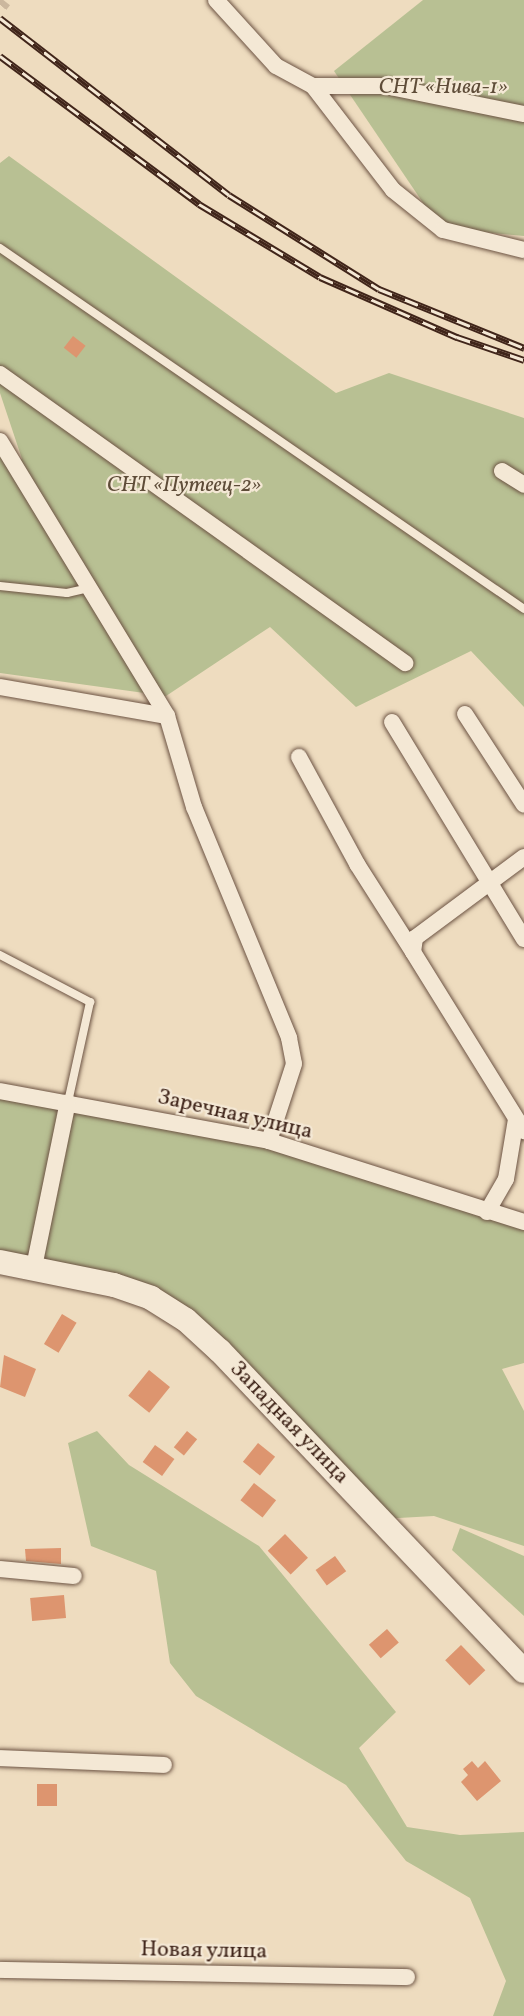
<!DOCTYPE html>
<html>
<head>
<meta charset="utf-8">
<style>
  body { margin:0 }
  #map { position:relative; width:524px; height:2016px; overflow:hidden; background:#eedcbf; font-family:Vollkorn,serif }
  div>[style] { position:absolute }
  .green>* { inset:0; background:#b8c093 }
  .building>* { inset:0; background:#dd956f; transform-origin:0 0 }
  .minor-tunnel>* { height:16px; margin-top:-8px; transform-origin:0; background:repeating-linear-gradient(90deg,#cbb79e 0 16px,transparent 0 24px) }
  .roads { filter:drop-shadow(0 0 2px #6c5343) drop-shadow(0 0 2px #6c5343) }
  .service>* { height:8px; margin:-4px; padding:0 4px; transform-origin:4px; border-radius:4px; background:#f4e8d5 }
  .minor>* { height:16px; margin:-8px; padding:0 8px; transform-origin:8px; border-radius:8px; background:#f4e8d5 }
  .secondary>* { height:24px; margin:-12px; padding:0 12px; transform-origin:12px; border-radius:12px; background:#f4e8d5 }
  .rail>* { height:7px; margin-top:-3.5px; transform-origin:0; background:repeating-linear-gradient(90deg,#f4e8d5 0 14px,#40251a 0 28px); box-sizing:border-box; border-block:2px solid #40251a }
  span { translate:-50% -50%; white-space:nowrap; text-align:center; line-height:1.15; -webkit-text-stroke:4.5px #f4e8d5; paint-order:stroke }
  .park-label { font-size:22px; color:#5e4c38; font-style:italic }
  .street-label { font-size:22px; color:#40251a }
</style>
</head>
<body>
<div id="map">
  <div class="green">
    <div style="clip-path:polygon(423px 0,524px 0,524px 236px,440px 228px,334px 71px)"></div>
    <div style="clip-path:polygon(9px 156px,336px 393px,389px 373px,524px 418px,524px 707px,471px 651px,356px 707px,270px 627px,166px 696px,0 673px,0 457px,22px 459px,0 393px,0 163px)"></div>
    <div style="clip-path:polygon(0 1091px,269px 1141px,524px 1222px,524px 1363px,502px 1369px,524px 1411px,524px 1546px,434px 1516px,381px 1519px,186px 1320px,0 1262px)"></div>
    <div style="clip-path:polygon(97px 1431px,129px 1465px,259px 1546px,396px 1712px,359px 1748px,407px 1827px,460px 1835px,524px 1832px,524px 2016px,493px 2016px,506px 1981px,470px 1898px,406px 1861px,346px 1785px,196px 1696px,170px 1663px,156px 1571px,91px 1546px,68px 1443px)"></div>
    <div style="clip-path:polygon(460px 1528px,524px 1556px,524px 1616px,452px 1550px)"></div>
  </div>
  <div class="building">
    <div style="left:73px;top:336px;width:16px;height:15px;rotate:38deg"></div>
    <div style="left:62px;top:1314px;width:17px;height:35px;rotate:31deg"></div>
    <div style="clip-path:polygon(4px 1355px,36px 1369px,25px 1397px,0 1387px)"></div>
    <div style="left:149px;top:1370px;width:27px;height:33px;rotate:39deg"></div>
    <div style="left:187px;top:1431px;width:13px;height:21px;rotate:39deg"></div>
    <div style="left:258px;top:1443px;width:22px;height:24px;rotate:39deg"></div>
    <div style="left:155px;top:1445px;width:24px;height:21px;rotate:36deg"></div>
    <div style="left:254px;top:1483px;width:28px;height:22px;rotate:38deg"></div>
    <div style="left:285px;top:1534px;width:33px;height:24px;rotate:46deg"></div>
    <div style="clip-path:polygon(61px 1548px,61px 1564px,26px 1561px,25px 1549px)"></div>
    <div style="left:335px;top:1556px;width:19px;height:24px;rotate:54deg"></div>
    <div style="left:64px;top:1595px;width:23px;height:34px;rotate:85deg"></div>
    <div style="left:387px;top:1629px;width:18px;height:24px;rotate:49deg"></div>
    <div style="left:461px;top:1645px;width:35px;height:22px;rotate:46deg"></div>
    <div style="clip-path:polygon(472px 1761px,478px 1768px,485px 1761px,501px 1781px,477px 1801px,461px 1782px,468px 1775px,463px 1769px)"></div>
    <div style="left:37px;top:1784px;width:20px;height:22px"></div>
  </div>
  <div class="minor-tunnel">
    <div style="left:0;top:5px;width:6px;rotate:-51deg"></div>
  </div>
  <div class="roads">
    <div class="service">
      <div style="left:0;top:248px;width:636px;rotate:34.56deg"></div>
      <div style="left:0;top:586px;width:67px;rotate:6deg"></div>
      <div style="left:67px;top:593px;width:22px;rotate:-13deg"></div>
      <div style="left:0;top:955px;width:102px;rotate:27.6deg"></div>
      <div style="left:90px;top:1002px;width:102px;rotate:102.4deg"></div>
    </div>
    <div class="minor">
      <div style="left:216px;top:0;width:89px;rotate:47.7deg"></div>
      <div style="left:276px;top:66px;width:42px;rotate:28.4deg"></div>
      <div style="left:313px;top:86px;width:131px;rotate:52.4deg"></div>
      <div style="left:393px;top:190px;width:64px;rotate:38.7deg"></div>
      <div style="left:443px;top:230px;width:83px;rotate:13.9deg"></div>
      <div style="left:313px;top:86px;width:72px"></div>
      <div style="left:385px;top:86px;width:142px;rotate:11.4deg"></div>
      <div style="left:0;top:374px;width:498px;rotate:35.5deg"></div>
      <div style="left:0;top:441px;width:322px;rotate:58.7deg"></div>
      <div style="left:167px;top:716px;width:95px;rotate:73.5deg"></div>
      <div style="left:194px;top:807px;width:250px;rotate:67.6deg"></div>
      <div style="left:289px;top:1038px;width:26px;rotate:79deg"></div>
      <div style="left:294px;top:1064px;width:81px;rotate:108deg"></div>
      <div style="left:502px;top:471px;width:26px;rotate:32deg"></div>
      <div style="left:0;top:687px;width:169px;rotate:9.9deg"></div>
      <div style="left:465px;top:714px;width:108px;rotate:57deg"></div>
      <div style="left:392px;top:722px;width:254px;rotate:58.7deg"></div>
      <div style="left:299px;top:757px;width:122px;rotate:61.5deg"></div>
      <div style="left:357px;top:864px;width:104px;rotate:57.5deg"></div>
      <div style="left:524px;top:857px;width:136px;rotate:143.4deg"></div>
      <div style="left:415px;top:938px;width:14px;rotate:98deg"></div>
      <div style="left:413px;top:952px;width:211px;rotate:58.2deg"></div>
      <div style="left:0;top:1091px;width:274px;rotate:10.5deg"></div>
      <div style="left:269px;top:1141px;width:268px;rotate:17.6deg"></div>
      <div style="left:487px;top:1212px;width:38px;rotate:-60deg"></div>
      <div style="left:506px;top:1179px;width:61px;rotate:-80.5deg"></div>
      <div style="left:34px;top:1267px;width:168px;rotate:-78.4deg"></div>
      <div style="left:0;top:1569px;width:74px;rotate:5.4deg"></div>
      <div style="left:0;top:1758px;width:164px;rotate:2.4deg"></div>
      <div style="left:0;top:1970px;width:407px;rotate:1deg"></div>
    </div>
    <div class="secondary">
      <div style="left:0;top:1262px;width:116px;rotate:11.4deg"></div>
      <div style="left:114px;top:1285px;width:39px;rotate:19deg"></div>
      <div style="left:151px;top:1298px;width:41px;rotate:32.2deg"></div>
      <div style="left:186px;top:1320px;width:46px;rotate:42.4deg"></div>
      <div style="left:220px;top:1351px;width:441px;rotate:46.5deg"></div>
    </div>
  </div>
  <div class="rail">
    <div style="left:0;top:18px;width:289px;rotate:37.7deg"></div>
    <div style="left:229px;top:195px;width:177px;rotate:32.1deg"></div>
    <div style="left:379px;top:289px;width:157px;rotate:22.1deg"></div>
    <div style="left:0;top:56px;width:248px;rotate:36.6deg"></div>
    <div style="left:199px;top:204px;width:141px;rotate:31.1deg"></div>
    <div style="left:320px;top:277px;width:150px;rotate:23.7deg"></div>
    <div style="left:457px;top:337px;width:71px;rotate:18.9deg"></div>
  </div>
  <div class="park-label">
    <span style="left:443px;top:88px">СНТ «Нива-1»</span>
    <span style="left:184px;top:486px">СНТ «Путеец-2»</span>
  </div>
  <div class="street-label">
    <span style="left:235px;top:1115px;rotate:13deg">Заречная улица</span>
    <span style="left:289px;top:1423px;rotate:46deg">Западная улица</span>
    <span style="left:204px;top:1951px;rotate:1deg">Новая улица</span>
  </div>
</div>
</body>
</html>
